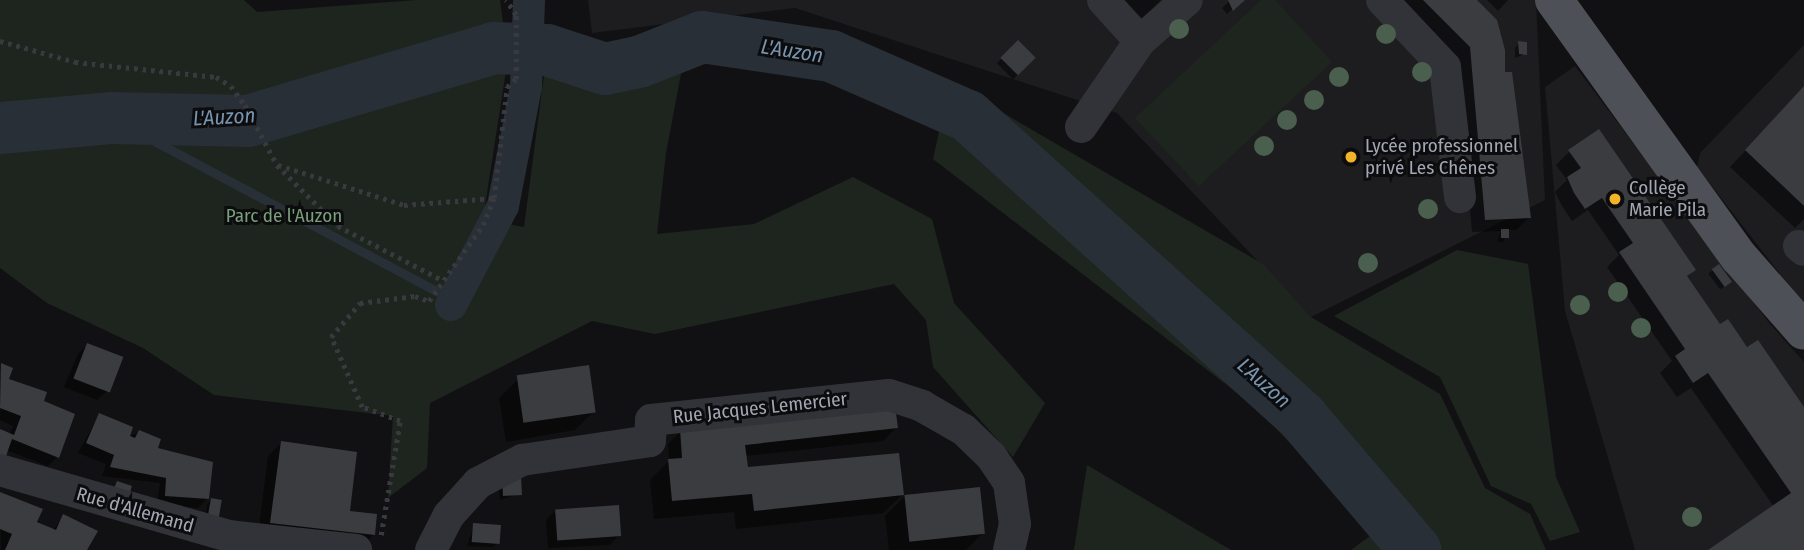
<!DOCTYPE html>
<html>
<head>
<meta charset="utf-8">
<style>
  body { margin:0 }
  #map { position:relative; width:1804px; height:550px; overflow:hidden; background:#111113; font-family:"Fira Sans Condensed",sans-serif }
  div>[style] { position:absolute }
  .built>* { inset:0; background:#1d1d20 }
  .green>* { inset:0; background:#1d251e }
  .shadow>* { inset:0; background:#0007; transform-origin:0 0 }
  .stream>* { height:9px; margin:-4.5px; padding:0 4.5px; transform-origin:4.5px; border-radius:4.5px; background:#282f36 }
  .canal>* { height:32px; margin:-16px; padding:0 16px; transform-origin:16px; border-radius:16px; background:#282f36 }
  .river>* { height:52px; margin:-26px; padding:0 26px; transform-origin:26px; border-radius:26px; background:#282f36 }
  .building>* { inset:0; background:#3b3c40; transform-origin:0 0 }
  .path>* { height:4.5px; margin-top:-2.25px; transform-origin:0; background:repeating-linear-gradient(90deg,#383a3f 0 3.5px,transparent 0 8.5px) }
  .minor>* { height:32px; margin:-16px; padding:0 16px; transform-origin:16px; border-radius:16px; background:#323338 }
  .major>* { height:38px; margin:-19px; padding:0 19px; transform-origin:19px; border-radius:19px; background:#4e5057 }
  .trees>* { width:20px; height:20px; margin:-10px; border-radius:50%; background:#4a5f4d }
  .dots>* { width:19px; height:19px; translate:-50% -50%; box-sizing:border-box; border:4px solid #0c0c0e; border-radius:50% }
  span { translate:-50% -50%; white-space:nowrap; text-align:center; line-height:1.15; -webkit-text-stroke:6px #0c0c0e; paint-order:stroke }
  .poi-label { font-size:19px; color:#a2a7b3 }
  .left { translate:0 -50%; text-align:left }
  .park-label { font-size:19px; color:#799f7c }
  .street-label { font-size:19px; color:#a2a7b3 }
  .water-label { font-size:21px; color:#7895af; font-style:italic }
</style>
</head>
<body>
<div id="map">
  <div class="built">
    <div style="clip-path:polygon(588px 0,1536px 0,1545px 200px,1311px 317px,1117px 113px,795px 8px,592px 33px)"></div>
    <div style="clip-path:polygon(1804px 45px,1804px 305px,1697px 167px,1700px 153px)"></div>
    <div style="clip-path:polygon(1575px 66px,1770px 324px,1804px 362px,1804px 550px,1635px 550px,1565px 311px,1545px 87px)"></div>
  </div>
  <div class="green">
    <div style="clip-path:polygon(0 0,244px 0,257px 12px,416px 0,500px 0,508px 58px,483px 219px,524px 227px,546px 60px,603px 77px,684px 58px,666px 153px,657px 234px,754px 224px,853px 177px,932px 219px,954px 303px,1045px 403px,1013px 457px,933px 367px,926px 320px,894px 284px,655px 334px,592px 321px,430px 403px,427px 468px,388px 498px,393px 416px,214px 395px,143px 348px,47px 303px,0 268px)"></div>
    <div style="clip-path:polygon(1261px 0,1275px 0,1332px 62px,1199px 186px,1135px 118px)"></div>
    <div style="clip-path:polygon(950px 82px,1263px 264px,1311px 317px,1440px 394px,1485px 488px,1530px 514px,1546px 550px,1351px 550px,1374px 533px,1258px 409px,933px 159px)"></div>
    <div style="clip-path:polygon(1457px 250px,1528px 264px,1556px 477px,1580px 532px,1550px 541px,1531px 504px,1491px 486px,1440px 377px,1334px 316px)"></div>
    <div style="clip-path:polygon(1087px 465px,1231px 550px,1074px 550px)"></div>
  </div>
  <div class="shadow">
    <div style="clip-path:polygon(1117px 0,1161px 0,1139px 22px)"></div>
    <div style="clip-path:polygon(1231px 0,1243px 0,1227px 14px,1222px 8px)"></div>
    <div style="clip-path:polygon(1397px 0,1474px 0,1503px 74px,1529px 217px,1516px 230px,1508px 230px,1503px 242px,1497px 242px,1501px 231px,1472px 232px,1457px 60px)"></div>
    <div style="clip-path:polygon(1487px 0,1508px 0,1498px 11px)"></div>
    <div style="left:1018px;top:42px;width:23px;height:30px;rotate:45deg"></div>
    <div style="clip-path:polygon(1519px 43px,1525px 54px,1515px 58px,1515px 48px)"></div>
    <div style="clip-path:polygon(1804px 89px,1804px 219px,1795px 228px,1730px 167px)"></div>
    <div style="clip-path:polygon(1569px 152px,1694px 270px,1686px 278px,1718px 324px,1804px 410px,1804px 550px,1711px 550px,1774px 507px,1691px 388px,1677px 397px,1660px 373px,1672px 361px,1607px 267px,1619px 255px,1588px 210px,1572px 221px,1562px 206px,1555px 192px,1567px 180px,1556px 165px)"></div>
    <div style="left:1713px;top:270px;width:20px;height:6px;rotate:53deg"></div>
    <div style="clip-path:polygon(87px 345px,107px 391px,97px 400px,64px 387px,78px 354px)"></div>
    <div style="clip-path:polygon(2px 365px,7px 380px,42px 402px,57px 457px,48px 466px,6px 450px,0 431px,9px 435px,13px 426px,0 420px)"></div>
    <div style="clip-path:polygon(518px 379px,594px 411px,575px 430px,506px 442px,499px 398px)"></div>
    <div style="clip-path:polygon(99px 415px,128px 437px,139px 432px,207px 499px,198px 508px,157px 504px,160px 483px,102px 476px,106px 464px,78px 453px)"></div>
    <div style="clip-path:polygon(896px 428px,883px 441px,745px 456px,747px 469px,902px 495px,883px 513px,736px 529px,734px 512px,654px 519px,650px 480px,669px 461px,668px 444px,681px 431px)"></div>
    <div style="clip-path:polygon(281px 443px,373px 535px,360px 548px,258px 535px,268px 456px)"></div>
    <div style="clip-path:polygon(498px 483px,520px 494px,500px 500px)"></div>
    <div style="clip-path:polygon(0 494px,52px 531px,64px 517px,85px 550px,1px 550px)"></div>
    <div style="clip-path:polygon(904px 497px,983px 533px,966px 550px,889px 550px,885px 516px)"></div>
    <div style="clip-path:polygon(211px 500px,220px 501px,205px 520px,207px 505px)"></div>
    <div style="clip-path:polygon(555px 511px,619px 535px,610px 545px,548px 548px,546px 520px)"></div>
    <div style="clip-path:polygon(474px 525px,498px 543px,493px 547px,467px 546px)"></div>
  </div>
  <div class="stream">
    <div style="left:111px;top:118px;width:388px;rotate:28deg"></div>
  </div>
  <div class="canal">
    <div style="left:451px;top:305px;width:112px;rotate:-62.3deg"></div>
    <div style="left:503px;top:206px;width:121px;rotate:-79.1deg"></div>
    <div style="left:526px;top:87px;width:87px;rotate:-88deg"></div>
  </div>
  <div class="river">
    <div style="left:0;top:128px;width:111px;rotate:-5.1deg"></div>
    <div style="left:111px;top:118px;width:137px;rotate:1.3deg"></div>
    <div style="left:248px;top:121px;width:257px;rotate:-16.5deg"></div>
    <div style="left:494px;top:48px;width:53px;rotate:2.2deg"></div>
    <div style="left:547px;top:50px;width:61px;rotate:18.1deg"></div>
    <div style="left:605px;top:69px;width:35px;rotate:-12deg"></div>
    <div style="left:639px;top:62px;width:68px;rotate:-21.6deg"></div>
    <div style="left:702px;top:37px;width:130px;rotate:8.4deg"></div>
    <div style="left:831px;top:56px;width:150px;rotate:23.7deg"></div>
    <div style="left:968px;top:116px;width:450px;rotate:42deg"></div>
    <div style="left:1302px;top:417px;width:175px;rotate:49.6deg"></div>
  </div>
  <div class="building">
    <div style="clip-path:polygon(1228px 0,1245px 0,1233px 11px)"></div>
    <div style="clip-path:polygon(1423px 0,1477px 0,1497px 20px,1505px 50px,1505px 72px,1512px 72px,1531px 218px,1485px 220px,1470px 47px)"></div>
    <div style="left:1018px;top:40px;width:25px;height:25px;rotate:45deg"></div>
    <div style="clip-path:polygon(1518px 41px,1527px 42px,1527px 55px,1519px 54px)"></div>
    <div style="clip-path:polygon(1804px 86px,1804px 206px,1745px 150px)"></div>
    <div style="clip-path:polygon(1599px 129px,1696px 270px,1687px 276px,1720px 324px,1728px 319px,1747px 347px,1758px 340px,1804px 407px,1804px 550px,1708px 550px,1791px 493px,1708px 373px,1693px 383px,1675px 356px,1685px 349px,1619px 252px,1633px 243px,1602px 198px,1585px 209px,1574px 193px,1567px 177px,1581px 168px,1568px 150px)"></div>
    <div style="left:1501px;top:229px;width:8px;height:9px"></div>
    <div style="left:1719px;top:264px;width:22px;height:9px;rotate:54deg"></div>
    <div style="left:87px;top:343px;width:39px;height:38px;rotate:21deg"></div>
    <div style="clip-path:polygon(1px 363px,13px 368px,9px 379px,47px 392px,44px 401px,75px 414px,59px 458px,12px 439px,5px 459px,0 457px,0 429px,14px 435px,21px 416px,0 408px)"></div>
    <div style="left:589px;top:365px;width:48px;height:73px;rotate:82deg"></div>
    <div style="clip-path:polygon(895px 406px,898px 428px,745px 445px,746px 452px,748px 467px,899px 453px,904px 495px,754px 511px,752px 494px,672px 501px,668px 459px,682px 458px,680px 429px)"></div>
    <div style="clip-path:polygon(99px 413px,133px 427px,130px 436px,135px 438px,139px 430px,161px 439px,158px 448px,213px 462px,209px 499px,165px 496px,166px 478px,110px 467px,114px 455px,86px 443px)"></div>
    <div style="clip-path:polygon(281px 441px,357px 452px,350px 511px,377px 514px,375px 535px,270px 523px)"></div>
    <div style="left:521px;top:476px;width:19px;height:19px;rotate:87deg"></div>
    <div style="clip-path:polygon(117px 481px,132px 486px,129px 495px,113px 491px)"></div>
    <div style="left:980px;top:487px;width:47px;height:76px;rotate:84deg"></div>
    <div style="clip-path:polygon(0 492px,43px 509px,37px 522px,56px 530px,63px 514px,98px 531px,87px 550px,5px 550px,12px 534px,0 529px)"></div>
    <div style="left:211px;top:498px;width:11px;height:18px;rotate:10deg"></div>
    <div style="left:619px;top:505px;width:31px;height:64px;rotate:86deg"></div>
    <div style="left:473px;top:523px;width:28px;height:19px;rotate:4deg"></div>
  </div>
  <div class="path">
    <div style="left:0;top:41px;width:78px;rotate:15.6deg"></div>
    <div style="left:75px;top:62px;width:142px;rotate:6.1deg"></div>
    <div style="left:216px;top:77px;width:17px;rotate:31deg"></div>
    <div style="left:231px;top:86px;width:24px;rotate:54deg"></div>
    <div style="left:245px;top:105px;width:68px;rotate:61.9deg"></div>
    <div style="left:277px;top:165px;width:86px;rotate:45deg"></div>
    <div style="left:338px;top:226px;width:119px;rotate:27.4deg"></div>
    <div style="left:278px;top:165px;width:132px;rotate:17.6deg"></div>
    <div style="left:404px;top:205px;width:90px;rotate:-4.4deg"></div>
    <div style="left:381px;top:535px;width:116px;rotate:-80.5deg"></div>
    <div style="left:400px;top:421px;width:40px;rotate:-159.8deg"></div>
    <div style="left:362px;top:407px;width:77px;rotate:-113.9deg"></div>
    <div style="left:331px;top:337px;width:45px;rotate:-49.5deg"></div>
    <div style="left:360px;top:303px;width:55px;rotate:-7.3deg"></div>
    <div style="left:415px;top:296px;width:15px;rotate:20deg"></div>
    <div style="left:429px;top:301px;width:93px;rotate:-54.6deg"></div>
    <div style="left:483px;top:225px;width:29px;rotate:-68deg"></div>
    <div style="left:494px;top:198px;width:112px;rotate:-83.3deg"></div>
    <div style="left:507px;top:87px;width:12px;rotate:-42deg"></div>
    <div style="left:516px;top:79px;width:64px;rotate:-90deg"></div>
    <div style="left:516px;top:15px;width:18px;rotate:-124deg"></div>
  </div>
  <div class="minor">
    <div style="left:1103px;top:0;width:55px;rotate:47.9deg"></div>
    <div style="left:1140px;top:41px;width:62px;rotate:-41.1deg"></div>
    <div style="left:1382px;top:0;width:92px;rotate:46.8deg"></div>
    <div style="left:1445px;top:67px;width:131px;rotate:83.4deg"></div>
    <div style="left:1081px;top:127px;width:104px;rotate:-55.5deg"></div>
    <div style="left:1799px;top:246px;width:6px;rotate:39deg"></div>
    <div style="left:0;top:470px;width:237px;rotate:16.1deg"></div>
    <div style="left:228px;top:536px;width:129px;rotate:6.2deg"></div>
    <div style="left:431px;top:550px;width:39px;rotate:-63deg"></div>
    <div style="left:449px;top:515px;width:43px;rotate:-47.8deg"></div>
    <div style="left:478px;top:483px;width:50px;rotate:-27.6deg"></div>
    <div style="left:522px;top:460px;width:129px;rotate:-8.4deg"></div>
    <div style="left:650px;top:441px;width:21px;rotate:-87deg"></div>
    <div style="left:651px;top:420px;width:239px;rotate:-6deg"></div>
    <div style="left:889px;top:395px;width:35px;rotate:18deg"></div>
    <div style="left:922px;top:406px;width:48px;rotate:29.7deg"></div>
    <div style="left:964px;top:430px;width:37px;rotate:44deg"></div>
    <div style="left:991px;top:456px;width:32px;rotate:56deg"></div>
    <div style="left:1009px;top:483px;width:41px;rotate:81.7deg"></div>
    <div style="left:1015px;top:524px;width:27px;rotate:103deg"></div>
  </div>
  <div class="major">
    <div style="left:1554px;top:0;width:317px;rotate:54.3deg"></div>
    <div style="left:1739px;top:257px;width:98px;rotate:48.7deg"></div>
  </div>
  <div class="trees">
    <div style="left:1179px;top:29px"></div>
    <div style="left:1386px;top:34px"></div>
    <div style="left:1422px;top:72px"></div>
    <div style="left:1339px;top:77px"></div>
    <div style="left:1314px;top:100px"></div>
    <div style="left:1287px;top:120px"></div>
    <div style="left:1264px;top:146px"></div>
    <div style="left:1428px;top:209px"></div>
    <div style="left:1368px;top:263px"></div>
    <div style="left:1618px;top:292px"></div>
    <div style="left:1580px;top:305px"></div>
    <div style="left:1641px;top:328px"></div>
    <div style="left:1692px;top:517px"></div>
  </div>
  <div class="dots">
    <div style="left:1351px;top:157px;background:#f2b329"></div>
    <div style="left:1615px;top:199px;background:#f2b329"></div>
  </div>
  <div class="poi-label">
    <span class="left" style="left:1365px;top:157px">Lycée professionnel<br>privé Les Chênes</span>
    <span class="left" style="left:1629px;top:199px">Collège<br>Marie Pila</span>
  </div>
  <div class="park-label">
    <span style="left:284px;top:216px">Parc de l'Auzon</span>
  </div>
  <div class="street-label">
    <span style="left:760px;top:408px;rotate:-6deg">Rue Jacques Lemercier</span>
    <span style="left:135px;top:510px;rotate:16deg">Rue d'Allemand</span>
  </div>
  <div class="water-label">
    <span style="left:792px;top:51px;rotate:9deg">L'Auzon</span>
    <span style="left:224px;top:117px;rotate:-3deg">L'Auzon</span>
    <span style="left:1264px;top:383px;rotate:42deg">L'Auzon</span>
  </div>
</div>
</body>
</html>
